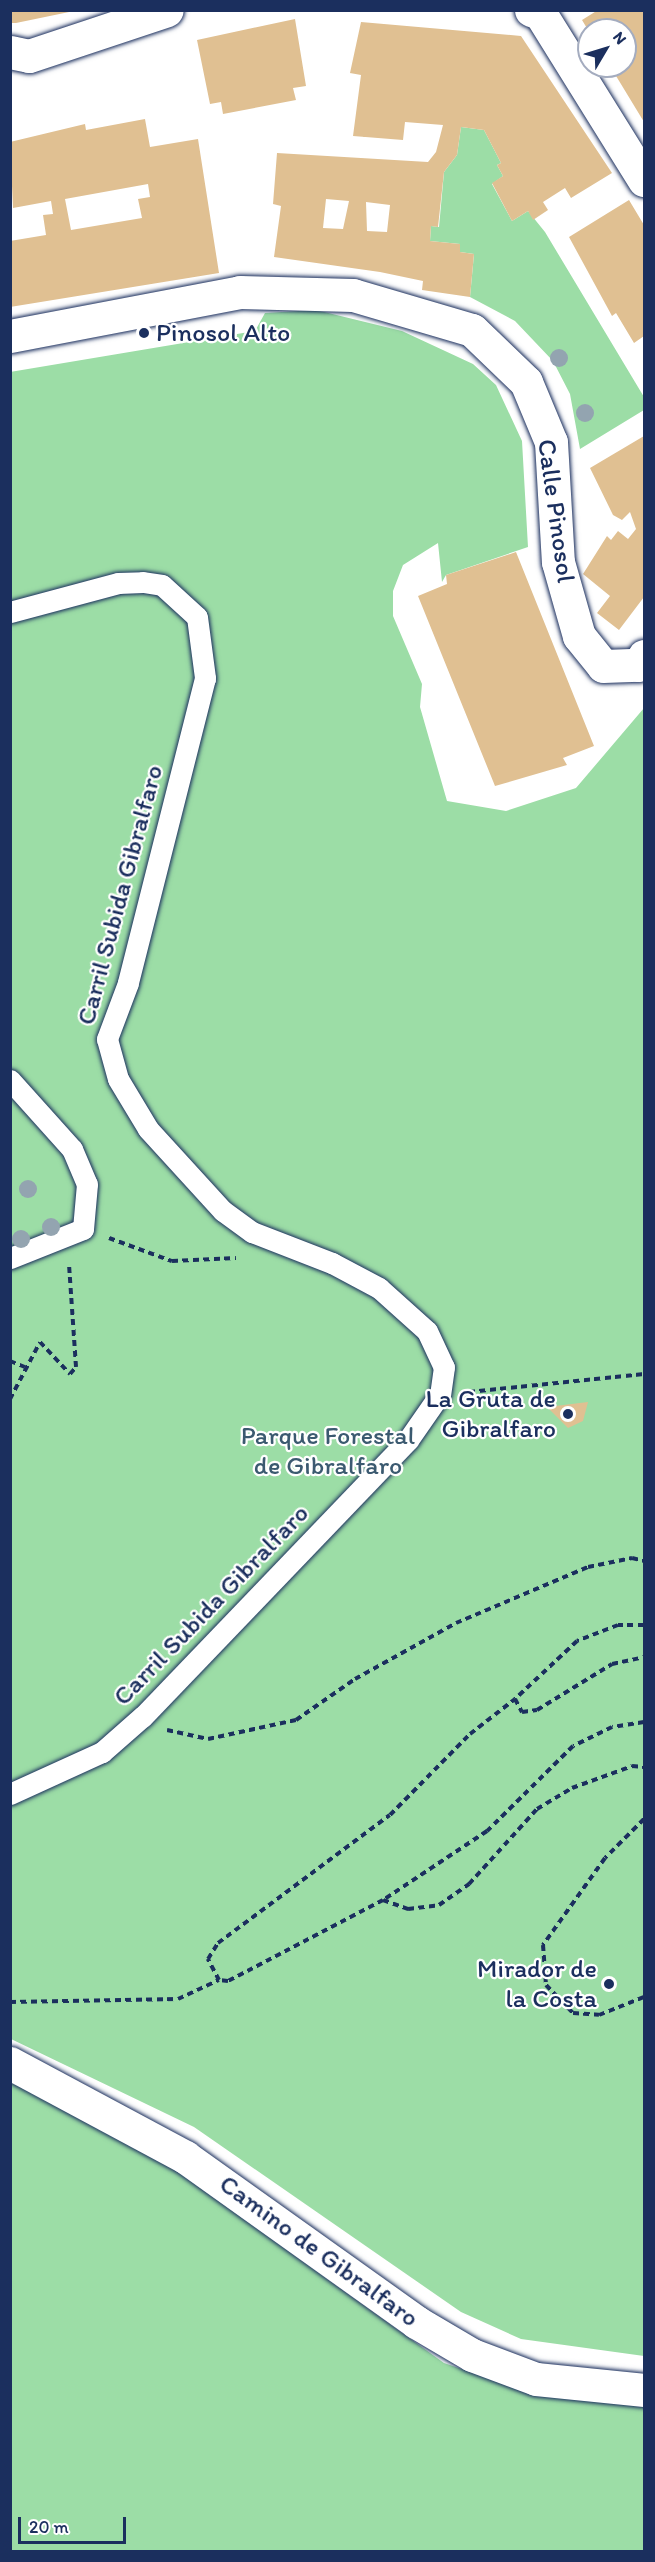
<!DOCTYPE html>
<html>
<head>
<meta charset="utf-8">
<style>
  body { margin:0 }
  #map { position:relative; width:655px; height:2562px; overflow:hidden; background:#fff; font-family:Itim,sans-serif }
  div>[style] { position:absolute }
  .green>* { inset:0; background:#9cdda6 }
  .building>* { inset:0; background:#e0c092 }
  .path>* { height:4px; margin-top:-2px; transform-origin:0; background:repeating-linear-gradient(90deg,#1b2f5e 0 6px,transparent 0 10.5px) }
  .roads { filter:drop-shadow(0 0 2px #1b2f5e) drop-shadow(0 0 2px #1b2f5e) }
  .service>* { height:21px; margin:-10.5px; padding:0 10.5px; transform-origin:10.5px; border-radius:10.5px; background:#fff }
  .minor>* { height:33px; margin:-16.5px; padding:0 16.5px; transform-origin:16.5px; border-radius:16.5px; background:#fff }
  .trees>* { width:18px; height:18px; margin:-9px; border-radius:50%; background:#93a4b0 }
  .dots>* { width:16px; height:16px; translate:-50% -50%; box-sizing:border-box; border:3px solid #fff; border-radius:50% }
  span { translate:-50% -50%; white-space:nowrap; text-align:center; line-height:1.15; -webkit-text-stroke:4.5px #fff; paint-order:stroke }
  .poi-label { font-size:26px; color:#1b2f5e }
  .left { translate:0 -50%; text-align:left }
  .right { translate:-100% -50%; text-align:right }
  .street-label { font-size:26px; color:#1b2f5e }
  .park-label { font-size:26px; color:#3b5a70 }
  .frame { position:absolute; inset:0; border:12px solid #1b2f5e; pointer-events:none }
  .north { position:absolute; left:577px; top:18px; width:60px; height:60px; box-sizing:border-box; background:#fff; border:2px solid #a4acbf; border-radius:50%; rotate:52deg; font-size:16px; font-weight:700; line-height:24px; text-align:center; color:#1b2f5e }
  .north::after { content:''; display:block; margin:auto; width:21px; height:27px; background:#1b2f5e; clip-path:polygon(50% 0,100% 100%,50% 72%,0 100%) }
  .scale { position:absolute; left:18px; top:2517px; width:108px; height:27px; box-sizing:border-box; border:3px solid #1b2f5e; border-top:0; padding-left:8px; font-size:18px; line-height:21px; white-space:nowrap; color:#1b2f5e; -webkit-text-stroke:4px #fff; paint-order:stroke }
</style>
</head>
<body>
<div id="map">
  <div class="green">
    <div style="clip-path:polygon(461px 127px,484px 130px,501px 163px,497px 165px,503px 176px,492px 184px,512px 221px,528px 211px,545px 232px,644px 397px,644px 410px,580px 449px,570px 394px,553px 361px,515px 321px,470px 297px,474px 254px,460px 252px,460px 244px,430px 241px,431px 226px,439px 227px,444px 172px,457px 155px)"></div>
    <div style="clip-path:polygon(316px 310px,402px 331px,473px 364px,496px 385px,522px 441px,528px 547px,446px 575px,442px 582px,438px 543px,403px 565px,393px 591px,393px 616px,422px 684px,420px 707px,447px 801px,506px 811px,576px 788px,644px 708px,644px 2356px,521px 2339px,461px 2312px,194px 2127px,11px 2039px,10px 372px,255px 331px,265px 313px)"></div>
    <div style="clip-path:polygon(10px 2083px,45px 2096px,181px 2174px,444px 2363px,509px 2385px,644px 2402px,644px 2551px,11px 2551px)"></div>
  </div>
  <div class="building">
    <div style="clip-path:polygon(10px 10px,74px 10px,74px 11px,16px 23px,10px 23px)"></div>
    <div style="clip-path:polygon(598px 10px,644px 10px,644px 122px,610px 66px,625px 66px,625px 30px,588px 30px,582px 20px)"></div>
    <div style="clip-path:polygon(295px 19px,306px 86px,293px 88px,296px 100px,223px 114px,221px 102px,210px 104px,197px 40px)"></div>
    <div style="clip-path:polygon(evenodd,361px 22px,521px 36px,612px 173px,571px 198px,565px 188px,543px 202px,548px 210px,533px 220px,528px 211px,512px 221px,492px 183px,503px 176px,497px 165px,501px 163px,484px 130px,461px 127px,457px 155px,444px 172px,438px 227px,431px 226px,430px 241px,460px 244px,460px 252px,474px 254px,470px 297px,422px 290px,423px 281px,380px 272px,274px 257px,281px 206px,273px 204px,277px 153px,428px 162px,436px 152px,443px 125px,405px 122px,403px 140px,353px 136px,361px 75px,350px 73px,361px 22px,326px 199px,349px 201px,343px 229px,323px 228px,326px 199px,361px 22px,366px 202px,390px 205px,387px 232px,367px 231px,366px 202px)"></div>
    <div style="clip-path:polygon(evenodd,145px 119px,150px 147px,198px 139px,219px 273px,10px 307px,10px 241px,46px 235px,43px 215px,53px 214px,51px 201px,13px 208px,10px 142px,85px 124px,86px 130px,145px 119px,148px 184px,150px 197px,138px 199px,142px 218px,71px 230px,65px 199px,148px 184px)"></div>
    <div style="clip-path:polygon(629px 200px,644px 225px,644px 336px,634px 343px,616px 313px,612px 316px,569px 237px)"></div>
    <div style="clip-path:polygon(644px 436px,644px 597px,619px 630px,597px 613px,610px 596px,583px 574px,607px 536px,611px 540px,618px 531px,628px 539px,636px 529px,630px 512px,622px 520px,613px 515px,590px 468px)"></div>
    <div style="clip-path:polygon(516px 552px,594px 746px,563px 758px,567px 765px,495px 786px,418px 596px,447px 584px,446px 575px)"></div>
    <div style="clip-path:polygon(588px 1402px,583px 1421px,568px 1428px,547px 1407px)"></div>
  </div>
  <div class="path">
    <div style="left:586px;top:10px;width:2px"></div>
    <div style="left:109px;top:1238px;width:67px;rotate:20.1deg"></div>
    <div style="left:172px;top:1261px;width:64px;rotate:-2.7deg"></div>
    <div style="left:10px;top:1361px;width:16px;rotate:22deg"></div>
    <div style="left:469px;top:1392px;width:176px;rotate:-5.9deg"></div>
    <div style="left:10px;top:1399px;width:64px;rotate:-62.2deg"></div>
    <div style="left:40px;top:1342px;width:44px;rotate:46.8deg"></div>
    <div style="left:70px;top:1374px;width:9px;rotate:-49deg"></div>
    <div style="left:76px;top:1367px;width:103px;rotate:-93.9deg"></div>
    <div style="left:644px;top:1625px;width:26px;rotate:180deg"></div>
    <div style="left:618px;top:1625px;width:44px;rotate:158.7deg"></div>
    <div style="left:577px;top:1641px;width:85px;rotate:136.9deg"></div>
    <div style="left:515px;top:1699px;width:15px;rotate:62deg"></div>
    <div style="left:522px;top:1712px;width:15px;rotate:-8deg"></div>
    <div style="left:537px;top:1710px;width:88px;rotate:-31.5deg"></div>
    <div style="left:612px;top:1664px;width:33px;rotate:-12deg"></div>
    <div style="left:644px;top:1722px;width:32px;rotate:171deg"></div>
    <div style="left:612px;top:1727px;width:43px;rotate:154deg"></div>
    <div style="left:573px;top:1746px;width:121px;rotate:135.3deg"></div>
    <div style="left:487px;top:1831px;width:125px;rotate:146.4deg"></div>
    <div style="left:383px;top:1900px;width:27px;rotate:20deg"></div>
    <div style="left:408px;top:1909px;width:31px;rotate:-7deg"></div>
    <div style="left:439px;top:1905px;width:37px;rotate:-35deg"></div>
    <div style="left:469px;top:1884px;width:101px;rotate:-47.8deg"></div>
    <div style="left:537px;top:1809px;width:41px;rotate:-31deg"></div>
    <div style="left:572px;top:1788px;width:64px;rotate:-20.1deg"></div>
    <div style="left:632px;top:1766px;width:12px;rotate:5deg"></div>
    <div style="left:167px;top:1730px;width:42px;rotate:12.4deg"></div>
    <div style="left:208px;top:1739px;width:90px;rotate:-12.2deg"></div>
    <div style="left:296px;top:1720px;width:72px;rotate:-34.8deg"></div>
    <div style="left:355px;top:1679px;width:115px;rotate:-29deg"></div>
    <div style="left:456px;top:1623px;width:143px;rotate:-23deg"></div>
    <div style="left:588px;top:1567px;width:45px;rotate:-11.6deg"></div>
    <div style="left:632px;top:1558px;width:12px;rotate:14deg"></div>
    <div style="left:644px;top:1819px;width:55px;rotate:135deg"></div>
    <div style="left:605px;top:1858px;width:107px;rotate:125.5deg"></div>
    <div style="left:543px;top:1945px;width:40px;rotate:85.7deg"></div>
    <div style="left:546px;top:1985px;width:39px;rotate:46deg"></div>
    <div style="left:573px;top:2013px;width:26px;rotate:4deg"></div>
    <div style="left:599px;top:2015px;width:48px;rotate:-21.8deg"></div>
    <div style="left:383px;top:1900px;width:175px;rotate:152.4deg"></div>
    <div style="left:228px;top:1981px;width:9px;rotate:-174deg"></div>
    <div style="left:219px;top:1980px;width:24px;rotate:-118deg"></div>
    <div style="left:208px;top:1959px;width:19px;rotate:-58deg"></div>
    <div style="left:218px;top:1943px;width:214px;rotate:-36.7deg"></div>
    <div style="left:390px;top:1815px;width:114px;rotate:-45.4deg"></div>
    <div style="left:470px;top:1734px;width:57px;rotate:-37.9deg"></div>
    <div style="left:10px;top:2002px;width:168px;rotate:-1deg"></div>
    <div style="left:178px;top:1999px;width:45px;rotate:-24.9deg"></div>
  </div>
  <div class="roads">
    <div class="service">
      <div style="left:10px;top:612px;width:112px;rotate:-15deg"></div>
      <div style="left:118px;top:583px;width:25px;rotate:-2deg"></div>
      <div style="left:143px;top:582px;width:19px;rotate:9deg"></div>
      <div style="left:162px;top:585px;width:47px;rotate:42.4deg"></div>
      <div style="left:197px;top:617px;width:62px;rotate:82.5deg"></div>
      <div style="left:205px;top:678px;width:315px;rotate:104.2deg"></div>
      <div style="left:128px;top:983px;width:60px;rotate:110.6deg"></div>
      <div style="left:107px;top:1039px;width:41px;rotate:74.6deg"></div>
      <div style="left:118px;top:1079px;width:58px;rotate:59deg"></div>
      <div style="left:148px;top:1129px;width:111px;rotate:47.6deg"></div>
      <div style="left:223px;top:1211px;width:36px;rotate:36deg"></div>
      <div style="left:252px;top:1232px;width:86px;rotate:21.2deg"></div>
      <div style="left:332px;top:1263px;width:53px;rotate:28deg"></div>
      <div style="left:379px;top:1288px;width:64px;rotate:41.9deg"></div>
      <div style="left:427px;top:1331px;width:40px;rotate:65deg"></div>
      <div style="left:444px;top:1367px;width:27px;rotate:98deg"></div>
      <div style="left:440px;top:1394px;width:56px;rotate:124.8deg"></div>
      <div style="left:408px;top:1440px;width:383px;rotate:133.8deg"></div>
      <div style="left:143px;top:1716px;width:55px;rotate:138.7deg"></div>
      <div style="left:102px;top:1752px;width:101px;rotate:155.5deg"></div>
      <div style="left:10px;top:1080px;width:93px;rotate:48.1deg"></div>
      <div style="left:72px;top:1149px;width:38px;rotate:67deg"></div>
      <div style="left:87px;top:1184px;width:45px;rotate:95.1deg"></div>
      <div style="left:83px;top:1229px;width:79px;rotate:158.3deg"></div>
    </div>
    <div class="minor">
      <div style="left:531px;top:10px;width:9px;rotate:18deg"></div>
      <div style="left:540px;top:13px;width:197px;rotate:58.1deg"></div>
      <div style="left:10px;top:52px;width:19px;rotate:12deg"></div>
      <div style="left:29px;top:56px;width:145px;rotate:-18.4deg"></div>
      <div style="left:10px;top:336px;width:234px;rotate:-10.8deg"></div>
      <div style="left:240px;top:292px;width:113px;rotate:1.5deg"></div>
      <div style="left:353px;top:295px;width:124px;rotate:16.4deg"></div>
      <div style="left:472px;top:330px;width:75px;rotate:43.9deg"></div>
      <div style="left:526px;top:382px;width:65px;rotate:67.4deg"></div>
      <div style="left:551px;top:442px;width:120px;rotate:86.7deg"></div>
      <div style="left:558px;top:562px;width:77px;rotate:74.2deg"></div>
      <div style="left:579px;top:636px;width:38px;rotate:51deg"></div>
      <div style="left:603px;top:666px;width:35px;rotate:-2deg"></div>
      <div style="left:638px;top:665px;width:11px;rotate:-56deg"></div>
      <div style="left:10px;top:2063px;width:199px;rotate:28.2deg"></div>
      <div style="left:185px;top:2157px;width:284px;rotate:35.5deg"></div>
      <div style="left:416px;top:2322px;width:65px;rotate:30.5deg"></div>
      <div style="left:472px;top:2355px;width:68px;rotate:20.6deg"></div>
      <div style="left:536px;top:2379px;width:109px;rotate:5.8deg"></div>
    </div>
  </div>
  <div class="trees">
    <div style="left:559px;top:358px"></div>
    <div style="left:585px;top:413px"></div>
    <div style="left:28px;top:1189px"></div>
    <div style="left:51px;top:1227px"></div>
    <div style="left:21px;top:1239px"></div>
  </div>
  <div class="dots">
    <div style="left:144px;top:333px;background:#1b2f5e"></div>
    <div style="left:568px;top:1414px;background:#1b2f5e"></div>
    <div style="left:609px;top:1984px;background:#1b2f5e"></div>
  </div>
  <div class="poi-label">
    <span class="left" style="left:156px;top:333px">Pinosol Alto</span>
    <span class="right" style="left:556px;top:1414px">La Gruta de<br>Gibralfaro</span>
    <span class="right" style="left:597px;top:1984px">Mirador de<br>la Costa</span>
  </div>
  <div class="street-label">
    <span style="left:556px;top:511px;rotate:82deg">Calle Pinosol</span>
    <span style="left:120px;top:895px;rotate:-75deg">Carril Subida Gibralfaro</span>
    <span style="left:211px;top:1605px;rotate:-46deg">Carril Subida Gibralfaro</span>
    <span style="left:319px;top:2251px;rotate:36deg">Camino de Gibralfaro</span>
  </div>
  <div class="park-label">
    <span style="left:328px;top:1451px">Parque Forestal<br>de Gibralfaro</span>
  </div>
  <div class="frame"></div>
  <div class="north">N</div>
  <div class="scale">20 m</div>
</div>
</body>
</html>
